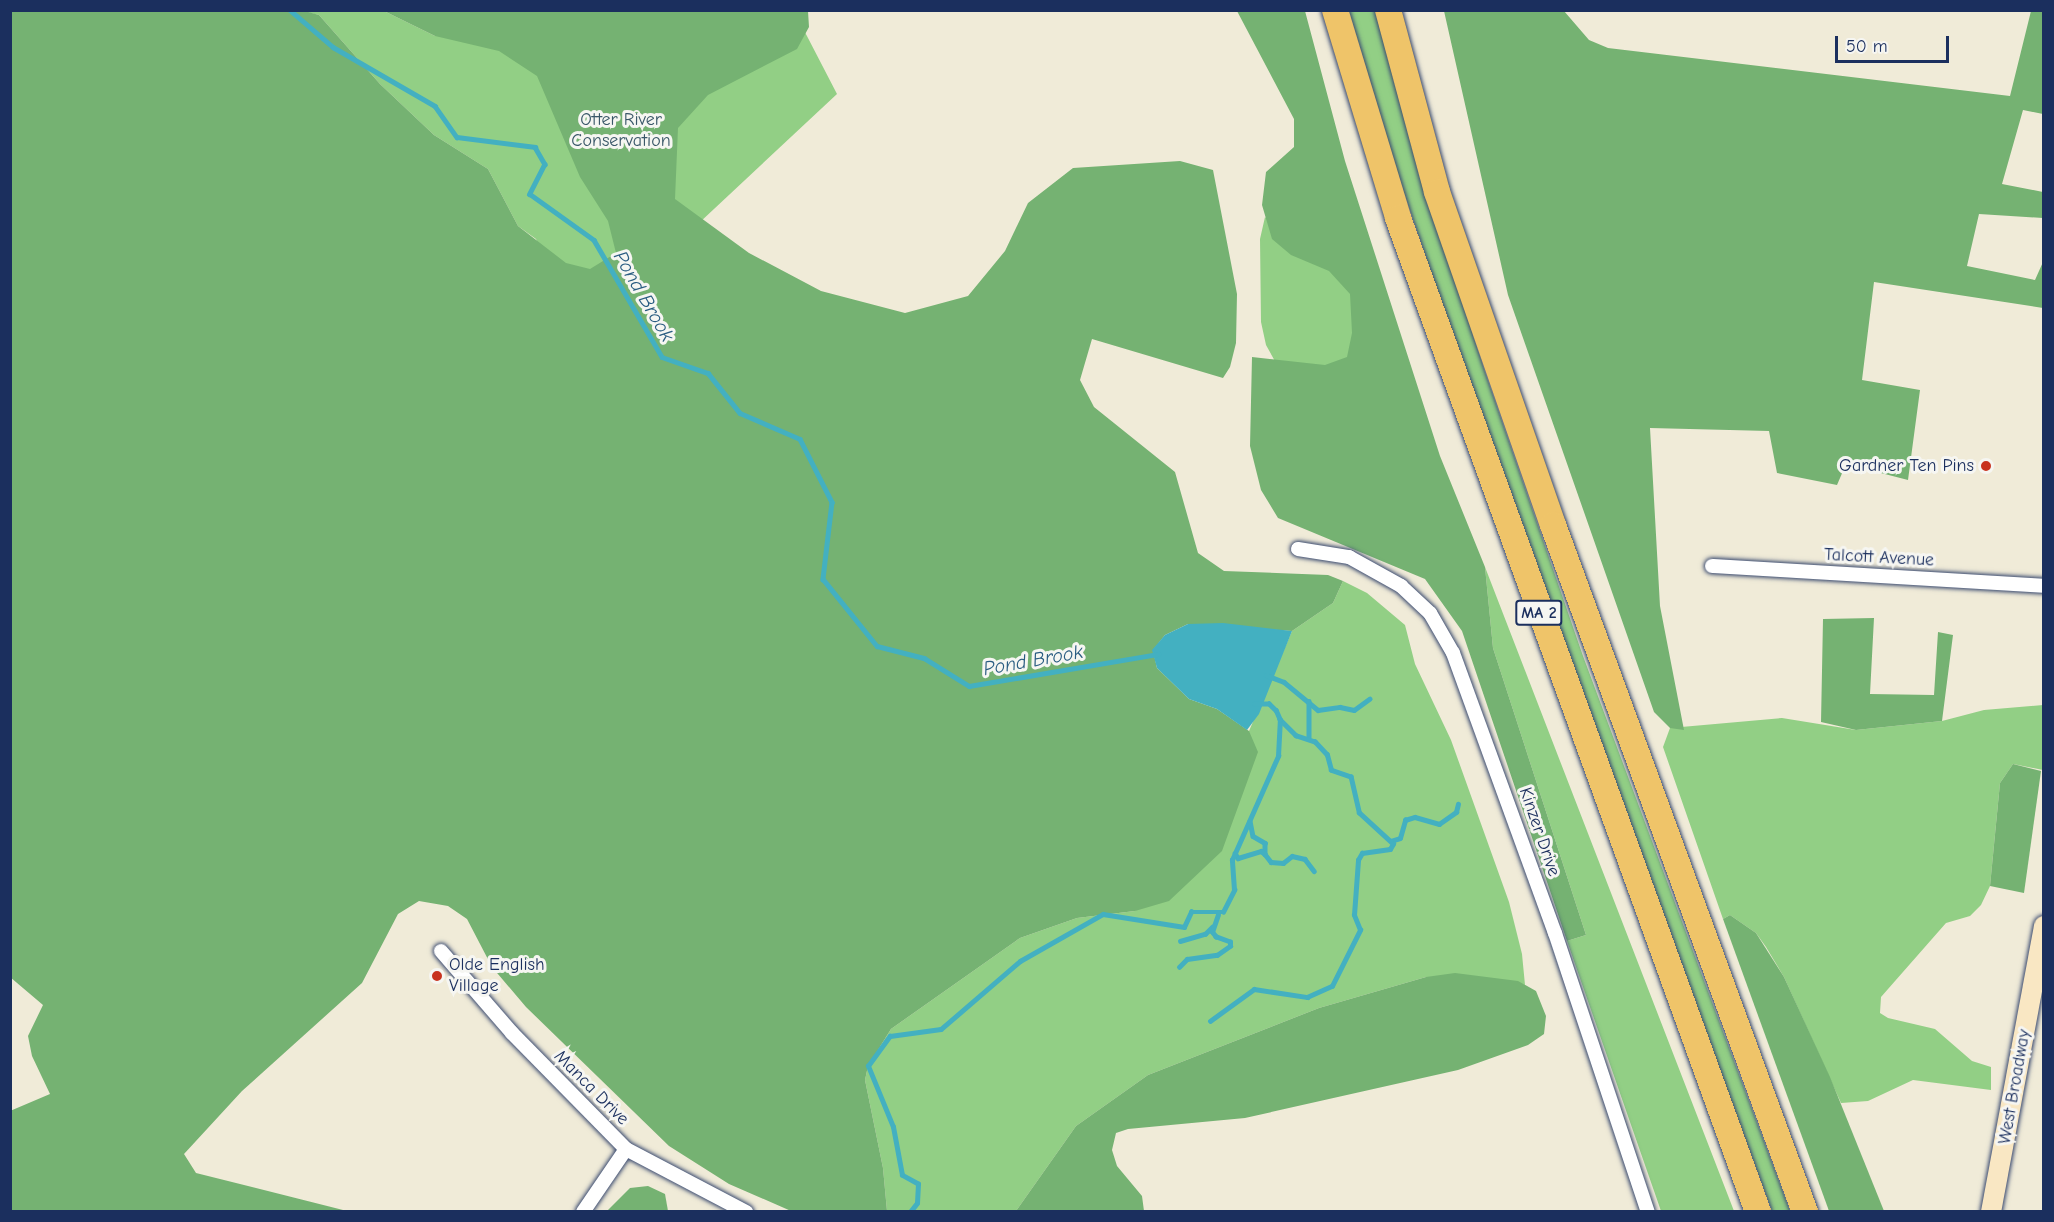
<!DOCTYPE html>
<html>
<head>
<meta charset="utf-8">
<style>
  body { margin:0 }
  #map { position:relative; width:2054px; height:1222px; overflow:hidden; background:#f0ebd8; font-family:"Comic Neue",sans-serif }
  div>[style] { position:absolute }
  .green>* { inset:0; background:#92cf85 }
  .forest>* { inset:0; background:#75b272 }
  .water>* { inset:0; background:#43b0c1 }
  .stream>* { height:4.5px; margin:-2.25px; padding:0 2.25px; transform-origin:2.25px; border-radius:2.25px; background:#43b0c1 }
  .roads { filter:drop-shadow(0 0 2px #3b4b70) drop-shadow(0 0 2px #3b4b70) }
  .street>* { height:14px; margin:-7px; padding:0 7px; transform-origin:7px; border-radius:7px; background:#fff }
  .secondary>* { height:20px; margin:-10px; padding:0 10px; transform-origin:10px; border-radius:10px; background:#f9e7c3 }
  .highway>* { height:26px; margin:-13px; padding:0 13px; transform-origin:13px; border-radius:13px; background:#efc469 }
  .dots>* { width:16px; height:16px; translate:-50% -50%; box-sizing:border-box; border:3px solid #f6f6f2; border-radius:50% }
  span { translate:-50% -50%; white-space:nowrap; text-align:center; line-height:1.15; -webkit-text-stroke:6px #f6f6f2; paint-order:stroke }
  .shield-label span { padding:2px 4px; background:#f6f6f2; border:2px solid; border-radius:4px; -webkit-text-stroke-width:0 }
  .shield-label { font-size:16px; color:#1b2f5e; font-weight:700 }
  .park-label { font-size:18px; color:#395768 }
  .poi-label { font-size:18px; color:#1b2f5e }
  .right { translate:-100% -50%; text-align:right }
  .left { translate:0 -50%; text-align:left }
  .street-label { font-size:18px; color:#1b2f5e }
  .water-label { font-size:20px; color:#295c81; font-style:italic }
  .frame { position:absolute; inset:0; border:12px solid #1b2f5e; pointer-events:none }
  .scale { position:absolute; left:1835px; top:36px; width:114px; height:27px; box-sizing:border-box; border:3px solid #1b2f5e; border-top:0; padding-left:8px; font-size:18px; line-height:21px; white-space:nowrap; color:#1b2f5e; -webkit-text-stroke:4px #f6f6f2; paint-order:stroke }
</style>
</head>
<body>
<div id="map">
  <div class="green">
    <div style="clip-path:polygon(301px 11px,384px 11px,435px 36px,794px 11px,837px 94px,576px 338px,536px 239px,518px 226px,488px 169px,434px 135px,380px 84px,319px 15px)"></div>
    <div style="clip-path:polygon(1349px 11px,1376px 11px,1415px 157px,1485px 372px,1583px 656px,1790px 1211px,1772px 1211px,1515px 517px,1400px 181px)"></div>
    <div style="clip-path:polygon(1265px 217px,1278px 231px,1357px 259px,1366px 380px,1287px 383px,1266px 345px,1261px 322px,1260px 239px)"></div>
    <div style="clip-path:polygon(1485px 567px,1734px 1211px,1661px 1211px,1567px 941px,1586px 935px,1493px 648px)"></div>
    <div style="clip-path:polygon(1343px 581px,1367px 593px,1405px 625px,1415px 664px,1451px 740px,1509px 902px,1522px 954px,1525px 985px,1488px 978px,1426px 977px,1319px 1008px,1148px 1075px,1076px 1126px,1016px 1211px,887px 1211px,883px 1168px,865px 1080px,868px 1066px,891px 1029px,1020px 938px,1077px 918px,1135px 911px,1249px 731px,1292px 631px,1333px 603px)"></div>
    <div style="clip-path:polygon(2043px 705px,2043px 770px,2013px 764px,2000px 783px,1990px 886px,1981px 905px,1970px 916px,1946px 923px,1881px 997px,1880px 1013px,1888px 1018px,1935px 1029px,1972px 1061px,1991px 1067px,1991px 1090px,1913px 1080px,1868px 1101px,1841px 1103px,1784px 977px,1766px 947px,1756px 933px,1730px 915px,1723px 919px,1663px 747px,1670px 728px,1782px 718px,1856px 730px,1942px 721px,1984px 710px)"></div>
  </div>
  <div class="forest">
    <div style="clip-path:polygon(301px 10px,319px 15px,380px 84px,434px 135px,488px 169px,518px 226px,566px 263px,590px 269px,616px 253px,608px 221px,580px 177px,537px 76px,499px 51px,435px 36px,384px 11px,808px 11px,809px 27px,797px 49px,708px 95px,678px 128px,675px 199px,749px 253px,821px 291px,905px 313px,968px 296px,1005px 251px,1028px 203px,1073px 168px,1180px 161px,1213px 170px,1237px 294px,1236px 343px,1230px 367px,1223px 378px,1092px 339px,1080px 380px,1094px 407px,1175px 472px,1198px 553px,1224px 571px,1328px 575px,1343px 581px,1333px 603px,1292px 631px,1188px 624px,1165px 635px,1153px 650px,1157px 668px,1189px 699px,1217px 709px,1249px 731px,1258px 752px,1222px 851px,1169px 901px,1135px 911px,1077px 918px,1020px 938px,891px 1029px,868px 1066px,865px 1080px,883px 1168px,887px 1211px,791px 1211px,729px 1184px,669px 1146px,526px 1007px,492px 967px,467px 919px,448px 906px,419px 901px,398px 914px,362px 983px,242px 1091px,184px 1154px,196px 1173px,347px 1211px,11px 1211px,10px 1111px,50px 1094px,32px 1056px,28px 1036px,43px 1005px,10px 977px,11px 11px)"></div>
    <div style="clip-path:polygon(1237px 11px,1305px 11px,1345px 161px,1440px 456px,1485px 567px,1493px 648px,1586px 935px,1567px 941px,1462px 631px,1425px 579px,1278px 518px,1261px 490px,1250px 446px,1252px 357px,1325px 365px,1347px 357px,1352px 333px,1350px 294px,1329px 271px,1291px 255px,1272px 239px,1262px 205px,1266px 172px,1294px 147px,1294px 119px)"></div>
    <div style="clip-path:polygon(1444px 11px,1564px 11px,1589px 40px,1608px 48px,2010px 96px,2031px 11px,2043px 11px,2043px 114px,2023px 110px,2002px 184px,2043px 192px,2043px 218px,1979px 214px,1967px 266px,2035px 280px,2043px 262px,2043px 308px,1874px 282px,1862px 380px,1920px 390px,1908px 480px,1846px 464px,1837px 485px,1777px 473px,1769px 431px,1650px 428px,1660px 606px,1684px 730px,1670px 728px,1654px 712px,1508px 295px)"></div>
    <div style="clip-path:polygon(1874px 618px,1870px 694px,1934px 695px,1938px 632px,1953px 635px,1942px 721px,1856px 730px,1821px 722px,1823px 619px)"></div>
    <div style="clip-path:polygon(2013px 764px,2041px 771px,2024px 893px,1990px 886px,2000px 783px)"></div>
    <div style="clip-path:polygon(1730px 915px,1756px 933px,1784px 977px,1830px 1077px,1884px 1211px,1829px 1211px,1723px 919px)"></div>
    <div style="clip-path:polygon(1455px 973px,1518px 981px,1536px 991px,1546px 1016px,1544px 1034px,1528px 1045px,1458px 1070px,1245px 1118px,1128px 1129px,1116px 1133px,1112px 1150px,1117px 1166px,1142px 1196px,1144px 1211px,1016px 1211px,1076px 1126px,1148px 1075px,1319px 1008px,1426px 977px)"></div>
    <div style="clip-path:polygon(648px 1186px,665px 1194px,668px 1211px,607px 1211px,630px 1188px)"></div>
  </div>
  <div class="water">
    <div style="clip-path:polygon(1223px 623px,1292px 631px,1259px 714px,1247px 730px,1217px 709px,1189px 699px,1157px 668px,1152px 650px,1165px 635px,1188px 624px)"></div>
  </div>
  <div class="stream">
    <div style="left:290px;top:10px;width:57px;rotate:40.7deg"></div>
    <div style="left:333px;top:47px;width:118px;rotate:30deg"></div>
    <div style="left:435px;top:106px;width:38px;rotate:55deg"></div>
    <div style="left:457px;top:137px;width:79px;rotate:7.3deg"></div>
    <div style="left:535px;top:147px;width:20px;rotate:60deg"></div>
    <div style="left:545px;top:164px;width:34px;rotate:117deg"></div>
    <div style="left:530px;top:194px;width:79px;rotate:35.7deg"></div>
    <div style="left:594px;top:240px;width:135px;rotate:59.8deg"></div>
    <div style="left:662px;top:357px;width:49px;rotate:19.2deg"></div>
    <div style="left:708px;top:373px;width:51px;rotate:51.3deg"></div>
    <div style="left:740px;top:413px;width:65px;rotate:23.4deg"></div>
    <div style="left:800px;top:439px;width:71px;rotate:63.1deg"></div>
    <div style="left:832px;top:502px;width:78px;rotate:96.7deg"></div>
    <div style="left:823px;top:579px;width:86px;rotate:51.1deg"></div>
    <div style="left:877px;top:646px;width:49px;rotate:14.3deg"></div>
    <div style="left:924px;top:658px;width:53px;rotate:31.9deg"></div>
    <div style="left:969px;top:686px;width:192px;rotate:-9.6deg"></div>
    <div style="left:1266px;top:675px;width:19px;rotate:21deg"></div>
    <div style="left:1284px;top:682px;width:44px;rotate:39.5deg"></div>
    <div style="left:1318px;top:710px;width:22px;rotate:-8deg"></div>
    <div style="left:1340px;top:707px;width:14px;rotate:12deg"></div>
    <div style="left:1354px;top:710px;width:19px;rotate:-36deg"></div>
    <div style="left:1309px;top:701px;width:36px;rotate:90deg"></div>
    <div style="left:1250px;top:821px;width:15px;rotate:79deg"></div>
    <div style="left:1253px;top:836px;width:14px;rotate:30deg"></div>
    <div style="left:1265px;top:843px;width:11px;rotate:90deg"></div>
    <div style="left:1265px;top:854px;width:10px;rotate:53deg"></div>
    <div style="left:1271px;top:862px;width:12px;rotate:5deg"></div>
    <div style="left:1283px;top:863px;width:11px;rotate:-38deg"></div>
    <div style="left:1292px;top:856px;width:13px;rotate:13deg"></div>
    <div style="left:1305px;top:859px;width:15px;rotate:53deg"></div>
    <div style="left:1391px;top:841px;width:9px;rotate:-18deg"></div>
    <div style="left:1400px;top:838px;width:19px;rotate:-74deg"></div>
    <div style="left:1405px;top:820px;width:10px;rotate:-17deg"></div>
    <div style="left:1415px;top:817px;width:25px;rotate:16deg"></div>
    <div style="left:1439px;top:824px;width:21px;rotate:-35deg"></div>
    <div style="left:1456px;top:812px;width:8px;rotate:-76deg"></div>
    <div style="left:1235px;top:853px;width:6px;rotate:59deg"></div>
    <div style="left:1238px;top:858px;width:24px;rotate:-17deg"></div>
    <div style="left:1261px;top:851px;width:5px;rotate:37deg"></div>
    <div style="left:1180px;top:941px;width:26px;rotate:-16deg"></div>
    <div style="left:1205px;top:934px;width:10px;rotate:-45deg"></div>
    <div style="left:1179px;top:967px;width:11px;rotate:-45deg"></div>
    <div style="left:1187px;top:959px;width:30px;rotate:-8deg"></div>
    <div style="left:1217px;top:955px;width:16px;rotate:-35deg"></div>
    <div style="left:1230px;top:946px;width:4px;rotate:-90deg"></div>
    <div style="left:1230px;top:942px;width:15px;rotate:-160deg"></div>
    <div style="left:1216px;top:937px;width:6px;rotate:-129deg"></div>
    <div style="left:1212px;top:932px;width:18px;rotate:-71deg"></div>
    <div style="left:1210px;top:1021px;width:54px;rotate:-36deg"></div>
    <div style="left:1254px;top:989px;width:54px;rotate:8.6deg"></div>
    <div style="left:1307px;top:997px;width:27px;rotate:-24deg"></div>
    <div style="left:1332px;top:986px;width:63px;rotate:-63.4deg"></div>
    <div style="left:1360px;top:930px;width:16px;rotate:-112deg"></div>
    <div style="left:1354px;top:915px;width:55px;rotate:-85.8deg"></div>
    <div style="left:1358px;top:860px;width:8px;rotate:-60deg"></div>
    <div style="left:1362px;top:853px;width:28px;rotate:-8deg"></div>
    <div style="left:1390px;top:849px;width:6px;rotate:-59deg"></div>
    <div style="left:1393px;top:844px;width:46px;rotate:-137.6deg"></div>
    <div style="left:1359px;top:813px;width:37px;rotate:-103deg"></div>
    <div style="left:1351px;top:777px;width:21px;rotate:-161deg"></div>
    <div style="left:1331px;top:770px;width:16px;rotate:-105deg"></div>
    <div style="left:1327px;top:755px;width:18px;rotate:-133deg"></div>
    <div style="left:1315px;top:742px;width:20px;rotate:-162deg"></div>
    <div style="left:1296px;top:736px;width:23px;rotate:-135deg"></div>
    <div style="left:910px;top:1212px;width:11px;rotate:-52deg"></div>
    <div style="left:917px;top:1203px;width:19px;rotate:-87deg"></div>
    <div style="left:918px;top:1184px;width:18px;rotate:-151deg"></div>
    <div style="left:902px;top:1175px;width:49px;rotate:-100.6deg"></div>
    <div style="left:893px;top:1127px;width:66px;rotate:-112.3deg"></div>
    <div style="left:868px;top:1066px;width:37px;rotate:-54deg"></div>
    <div style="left:890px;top:1036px;width:51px;rotate:-7.8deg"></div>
    <div style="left:941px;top:1029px;width:104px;rotate:-40.7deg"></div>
    <div style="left:1020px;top:961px;width:95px;rotate:-29.5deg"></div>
    <div style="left:1103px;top:914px;width:82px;rotate:9.1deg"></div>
    <div style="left:1184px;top:927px;width:17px;rotate:-65deg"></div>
    <div style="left:1191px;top:912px;width:32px"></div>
    <div style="left:1223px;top:912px;width:25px;rotate:-63deg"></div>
    <div style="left:1234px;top:890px;width:30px;rotate:-94deg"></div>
    <div style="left:1232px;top:860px;width:114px;rotate:-66.1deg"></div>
    <div style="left:1278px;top:756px;width:36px;rotate:-87deg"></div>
    <div style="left:1280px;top:720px;width:10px;rotate:-114deg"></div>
    <div style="left:1276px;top:711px;width:10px;rotate:-135deg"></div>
    <div style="left:1269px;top:704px;width:14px;rotate:180deg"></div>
  </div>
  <div class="roads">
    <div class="street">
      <div style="left:1298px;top:549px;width:52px;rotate:8.9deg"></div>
      <div style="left:1349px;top:557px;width:60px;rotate:29.1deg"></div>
      <div style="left:1401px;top:586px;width:40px;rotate:43deg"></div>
      <div style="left:1430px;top:613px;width:46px;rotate:60.1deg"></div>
      <div style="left:1453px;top:653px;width:298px;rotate:70deg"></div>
      <div style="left:1555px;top:933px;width:294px;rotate:71.6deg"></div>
      <div style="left:1712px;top:566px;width:333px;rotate:3.4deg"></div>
      <div style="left:441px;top:951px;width:108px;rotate:49.1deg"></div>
      <div style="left:512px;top:1033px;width:163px;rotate:45.5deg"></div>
      <div style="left:626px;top:1149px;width:136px;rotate:27.7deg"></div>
      <div style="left:583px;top:1212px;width:76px;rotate:-55.7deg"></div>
    </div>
    <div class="secondary">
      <div style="left:1991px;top:1212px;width:291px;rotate:-79.5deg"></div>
    </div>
    <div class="highway">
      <div style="left:1335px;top:10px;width:217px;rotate:73.1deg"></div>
      <div style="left:1398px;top:218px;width:1057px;rotate:70.09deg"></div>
      <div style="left:1388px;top:10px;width:188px;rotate:74.9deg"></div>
      <div style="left:1437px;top:192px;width:353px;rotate:70.8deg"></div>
      <div style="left:1553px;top:525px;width:732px;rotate:69.86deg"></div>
    </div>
  </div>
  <div class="dots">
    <div style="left:1986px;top:466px;background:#c8321e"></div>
    <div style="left:437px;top:976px;background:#c8321e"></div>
  </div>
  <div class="shield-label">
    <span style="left:1539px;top:613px">MA 2</span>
  </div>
  <div class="park-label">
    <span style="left:621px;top:131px">Otter River<br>Conservation</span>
  </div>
  <div class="poi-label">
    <span class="right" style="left:1974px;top:466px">Gardner Ten Pins</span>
    <span class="left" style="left:449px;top:976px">Olde English<br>Village</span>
  </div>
  <div class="street-label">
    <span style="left:1879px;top:558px;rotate:3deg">Talcott Avenue</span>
    <span style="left:1539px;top:832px;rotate:71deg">Kinzer Drive</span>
    <span style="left:2015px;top:1087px;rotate:-80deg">West Broadway</span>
    <span style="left:591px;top:1088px;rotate:45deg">Manca Drive</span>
  </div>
  <div class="water-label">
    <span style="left:644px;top:296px;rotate:60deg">Pond Brook</span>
    <span style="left:1033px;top:660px;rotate:-10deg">Pond Brook</span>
  </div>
  <div class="frame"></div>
  <div class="scale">50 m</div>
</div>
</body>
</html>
